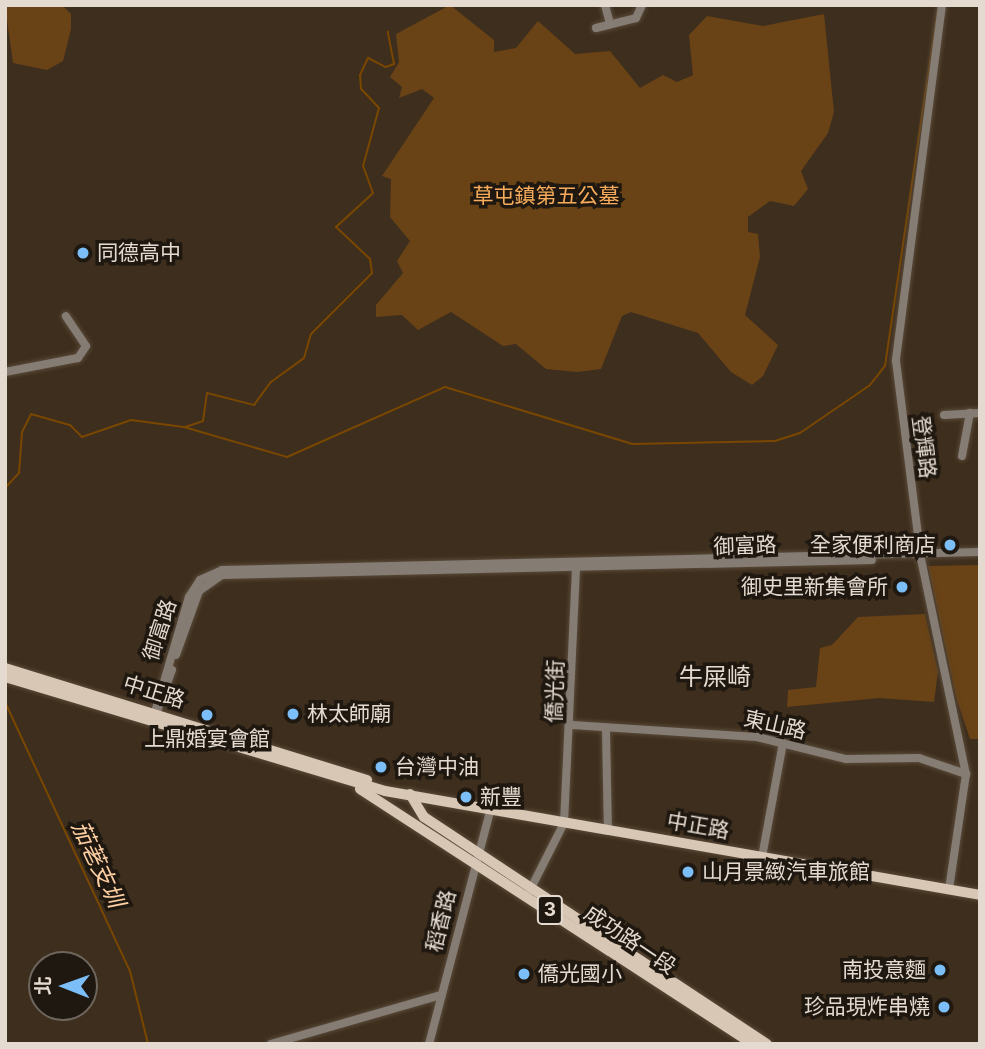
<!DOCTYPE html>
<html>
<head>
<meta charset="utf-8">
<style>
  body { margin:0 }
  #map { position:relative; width:985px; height:1049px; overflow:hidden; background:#3e2e1d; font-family:Inter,"Noto Sans TC",sans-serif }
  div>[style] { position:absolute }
  .green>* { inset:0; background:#694216 }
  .stream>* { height:2px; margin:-1px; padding:0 1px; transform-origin:1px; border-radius:1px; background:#7a4700 }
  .roads { filter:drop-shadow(0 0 2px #594a39) drop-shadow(0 0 2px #594a39) }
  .minor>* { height:8px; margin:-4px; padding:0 4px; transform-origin:4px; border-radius:4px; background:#857c74 }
  .major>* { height:10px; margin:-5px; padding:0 5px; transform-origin:5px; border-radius:5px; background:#d9c7b5 }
  .dots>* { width:19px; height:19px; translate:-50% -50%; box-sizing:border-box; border:4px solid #1f1810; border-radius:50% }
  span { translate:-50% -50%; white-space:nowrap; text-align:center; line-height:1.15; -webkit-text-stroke:7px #1f1810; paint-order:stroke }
  .shield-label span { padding:2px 5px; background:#1f1810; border:2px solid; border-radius:5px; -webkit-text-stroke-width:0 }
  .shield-label { font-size:19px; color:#e4dacf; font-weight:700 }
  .park-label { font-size:21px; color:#f8ac5b }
  .poi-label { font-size:21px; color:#e4dacf }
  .left { translate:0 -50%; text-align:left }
  .right { translate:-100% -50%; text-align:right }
  .street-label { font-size:21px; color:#e4dacf }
  .water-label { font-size:23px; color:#fccea1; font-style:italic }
  .quarter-label { font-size:24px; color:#e4dacf }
  .frame { position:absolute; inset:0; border:7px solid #e4dacf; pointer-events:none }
  .north { position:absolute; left:28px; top:951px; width:70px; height:70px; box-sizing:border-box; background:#1f1810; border:2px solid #6e665c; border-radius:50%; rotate:271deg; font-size:19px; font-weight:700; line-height:28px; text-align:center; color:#e4dacf }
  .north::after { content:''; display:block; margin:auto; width:24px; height:32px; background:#7bbef8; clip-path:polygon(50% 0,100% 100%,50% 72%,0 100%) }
</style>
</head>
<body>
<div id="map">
  <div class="green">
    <div style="clip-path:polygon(62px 5px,71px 14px,71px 29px,63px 61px,47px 70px,13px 63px,5px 6px)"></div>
    <div style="clip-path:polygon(450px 5px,494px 40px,494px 52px,516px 48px,538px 21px,575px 54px,610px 51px,640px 88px,663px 75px,677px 82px,693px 75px,689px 35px,707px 16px,763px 26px,824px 14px,834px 112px,828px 133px,801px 171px,808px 189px,794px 206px,770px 201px,748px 217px,748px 232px,758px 234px,760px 257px,745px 315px,778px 345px,763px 376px,752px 385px,731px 372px,698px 333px,631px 312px,622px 316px,601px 369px,577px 372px,546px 369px,516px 344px,503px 346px,451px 312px,418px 330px,402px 315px,376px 317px,376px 305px,403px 273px,397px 261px,410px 241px,390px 217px,391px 179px,382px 176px,434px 98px,422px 89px,399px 98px,402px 87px,390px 77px,399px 62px,396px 34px)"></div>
    <div style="clip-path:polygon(980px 565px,980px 735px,978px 739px,970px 739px,956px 697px,928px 566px)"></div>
    <div style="clip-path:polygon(925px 614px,938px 672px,934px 702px,879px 698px,787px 707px,788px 690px,816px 687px,820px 648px,832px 645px,858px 617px)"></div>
  </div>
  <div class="stream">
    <div style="left:185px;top:427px;width:19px;rotate:-18deg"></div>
    <div style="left:203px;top:421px;width:28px;rotate:-82deg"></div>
    <div style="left:207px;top:393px;width:49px;rotate:14.3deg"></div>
    <div style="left:254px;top:405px;width:29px;rotate:-54deg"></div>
    <div style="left:271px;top:382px;width:41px;rotate:-36deg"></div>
    <div style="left:304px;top:358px;width:25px;rotate:-74deg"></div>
    <div style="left:311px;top:334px;width:86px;rotate:-45deg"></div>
    <div style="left:372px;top:273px;width:14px;rotate:-98deg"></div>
    <div style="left:370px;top:259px;width:47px;rotate:-136.7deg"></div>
    <div style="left:336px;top:227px;width:50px;rotate:-42.6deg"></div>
    <div style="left:373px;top:193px;width:29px;rotate:-110deg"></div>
    <div style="left:363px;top:166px;width:60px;rotate:-74.6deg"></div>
    <div style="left:379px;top:108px;width:26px;rotate:-133deg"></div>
    <div style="left:361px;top:89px;width:14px;rotate:-94deg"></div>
    <div style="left:360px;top:75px;width:19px;rotate:-65deg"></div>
    <div style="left:368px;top:58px;width:20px;rotate:27deg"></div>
    <div style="left:386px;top:67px;width:9px;rotate:-21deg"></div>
    <div style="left:394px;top:64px;width:33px;rotate:-101deg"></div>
    <div style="left:5px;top:488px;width:21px;rotate:-47deg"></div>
    <div style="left:19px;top:473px;width:41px;rotate:-85.8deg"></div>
    <div style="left:22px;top:432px;width:20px;rotate:-63deg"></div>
    <div style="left:31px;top:414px;width:41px;rotate:15.8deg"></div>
    <div style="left:70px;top:425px;width:17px;rotate:45deg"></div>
    <div style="left:82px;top:437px;width:52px;rotate:-19.1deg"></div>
    <div style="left:131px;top:420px;width:53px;rotate:7.5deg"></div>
    <div style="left:184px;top:427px;width:107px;rotate:16.2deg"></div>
    <div style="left:287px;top:457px;width:173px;rotate:-23.9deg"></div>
    <div style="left:445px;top:387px;width:196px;rotate:16.9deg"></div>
    <div style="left:633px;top:444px;width:142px;rotate:-1.2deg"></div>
    <div style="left:775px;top:441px;width:26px;rotate:-18deg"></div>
    <div style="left:800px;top:433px;width:85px;rotate:-34.4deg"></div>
    <div style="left:870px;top:385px;width:24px;rotate:-52deg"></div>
    <div style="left:885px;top:366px;width:365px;rotate:-81.6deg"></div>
    <div style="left:5px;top:702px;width:297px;rotate:65.1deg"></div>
    <div style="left:130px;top:971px;width:75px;rotate:76.1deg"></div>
  </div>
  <div class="roads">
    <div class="minor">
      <div style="left:605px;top:5px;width:20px;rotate:75deg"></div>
      <div style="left:942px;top:5px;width:359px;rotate:97.4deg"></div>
      <div style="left:896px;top:361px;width:200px;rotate:82.8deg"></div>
      <div style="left:921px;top:559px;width:220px;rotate:78.2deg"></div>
      <div style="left:966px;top:774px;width:116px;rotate:98.4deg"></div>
      <div style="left:596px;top:28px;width:41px;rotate:-14deg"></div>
      <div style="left:636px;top:18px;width:14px;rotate:-65deg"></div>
      <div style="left:5px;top:372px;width:74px;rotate:-10.9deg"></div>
      <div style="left:78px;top:358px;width:14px;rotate:-56deg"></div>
      <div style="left:86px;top:346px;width:36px;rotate:-124deg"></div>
      <div style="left:944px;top:415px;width:36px;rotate:-3deg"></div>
      <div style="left:962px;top:456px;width:44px;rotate:-79.5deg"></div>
      <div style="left:176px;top:655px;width:68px;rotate:-70.2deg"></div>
      <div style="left:199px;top:591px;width:28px;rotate:-35deg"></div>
      <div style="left:222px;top:575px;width:650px;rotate:-1.32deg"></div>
      <div style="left:155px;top:717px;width:50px;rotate:-70.1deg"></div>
      <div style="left:153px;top:719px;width:127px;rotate:-73.6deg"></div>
      <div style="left:189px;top:597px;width:20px;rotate:-57deg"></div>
      <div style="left:200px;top:580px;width:24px;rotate:-24deg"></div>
      <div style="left:222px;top:570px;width:758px;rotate:-1.36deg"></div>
      <div style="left:572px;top:725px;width:185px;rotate:3.7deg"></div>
      <div style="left:757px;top:737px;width:92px;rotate:13.9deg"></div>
      <div style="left:846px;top:759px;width:73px;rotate:-0.8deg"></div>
      <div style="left:919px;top:758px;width:50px;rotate:18.8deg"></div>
      <div style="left:606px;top:730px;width:100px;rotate:88.9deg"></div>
      <div style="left:762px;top:857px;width:116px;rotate:-79.6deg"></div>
      <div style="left:529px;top:892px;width:77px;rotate:-63.1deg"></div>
      <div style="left:564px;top:823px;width:259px;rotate:-87.3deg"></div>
      <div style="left:271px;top:1044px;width:177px;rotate:-16.1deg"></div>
      <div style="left:429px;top:1044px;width:244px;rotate:-75.3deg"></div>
    </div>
    <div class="major">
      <div style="left:5px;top:668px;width:379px;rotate:17.2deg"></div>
      <div style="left:5px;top:677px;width:397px;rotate:16.7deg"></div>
      <div style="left:385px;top:791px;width:604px;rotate:9.91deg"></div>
      <div style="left:360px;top:789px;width:468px;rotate:33deg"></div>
      <div style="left:410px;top:794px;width:27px;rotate:59deg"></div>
      <div style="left:424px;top:817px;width:411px;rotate:33.5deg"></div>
    </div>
  </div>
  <div class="dots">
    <div style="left:83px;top:253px;background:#7bbef8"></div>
    <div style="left:950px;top:545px;background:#7bbef8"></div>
    <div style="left:902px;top:587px;background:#7bbef8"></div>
    <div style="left:293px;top:714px;background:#7bbef8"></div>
    <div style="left:207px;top:715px;background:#7bbef8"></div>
    <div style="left:381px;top:767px;background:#7bbef8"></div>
    <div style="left:466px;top:797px;background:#7bbef8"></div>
    <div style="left:688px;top:872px;background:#7bbef8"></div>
    <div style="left:940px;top:970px;background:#7bbef8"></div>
    <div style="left:524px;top:974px;background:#7bbef8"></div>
    <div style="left:944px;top:1007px;background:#7bbef8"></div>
  </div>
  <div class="shield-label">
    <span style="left:550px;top:910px">3</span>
  </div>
  <div class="park-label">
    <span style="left:546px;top:196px">草屯鎮第五公墓</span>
  </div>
  <div class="poi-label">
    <span class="left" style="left:97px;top:253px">同德高中</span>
    <span class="right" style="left:936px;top:545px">全家便利商店</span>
    <span class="right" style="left:888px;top:587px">御史里新集會所</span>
    <span class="left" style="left:307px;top:714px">林太師廟</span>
    <span style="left:207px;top:739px">上鼎婚宴會館</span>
    <span class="left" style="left:395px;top:767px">台灣中油</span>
    <span class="left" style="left:480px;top:797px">新豐</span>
    <span class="left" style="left:702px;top:872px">山月景緻汽車旅館</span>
    <span class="right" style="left:926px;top:970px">南投意麵</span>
    <span class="left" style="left:538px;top:974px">僑光國小</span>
    <span class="right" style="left:930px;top:1007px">珍品現炸串燒</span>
  </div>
  <div class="street-label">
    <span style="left:924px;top:447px;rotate:83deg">登輝路</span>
    <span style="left:745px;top:546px;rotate:-2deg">御富路</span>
    <span style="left:160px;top:630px;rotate:-72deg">御富路</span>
    <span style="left:555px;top:691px;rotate:-88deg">僑光街</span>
    <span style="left:154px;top:692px;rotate:17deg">中正路</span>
    <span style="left:775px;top:725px;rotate:13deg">東山路</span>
    <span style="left:698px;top:826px;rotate:10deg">中正路</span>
    <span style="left:441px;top:921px;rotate:-76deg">稻香路</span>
    <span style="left:630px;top:940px;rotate:34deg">成功路一段</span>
  </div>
  <div class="water-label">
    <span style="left:98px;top:864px;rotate:65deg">茄荖支圳</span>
  </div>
  <div class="quarter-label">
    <span style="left:715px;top:677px">牛屎崎</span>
  </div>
  <div class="frame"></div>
  <div class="north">北</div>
</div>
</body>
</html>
